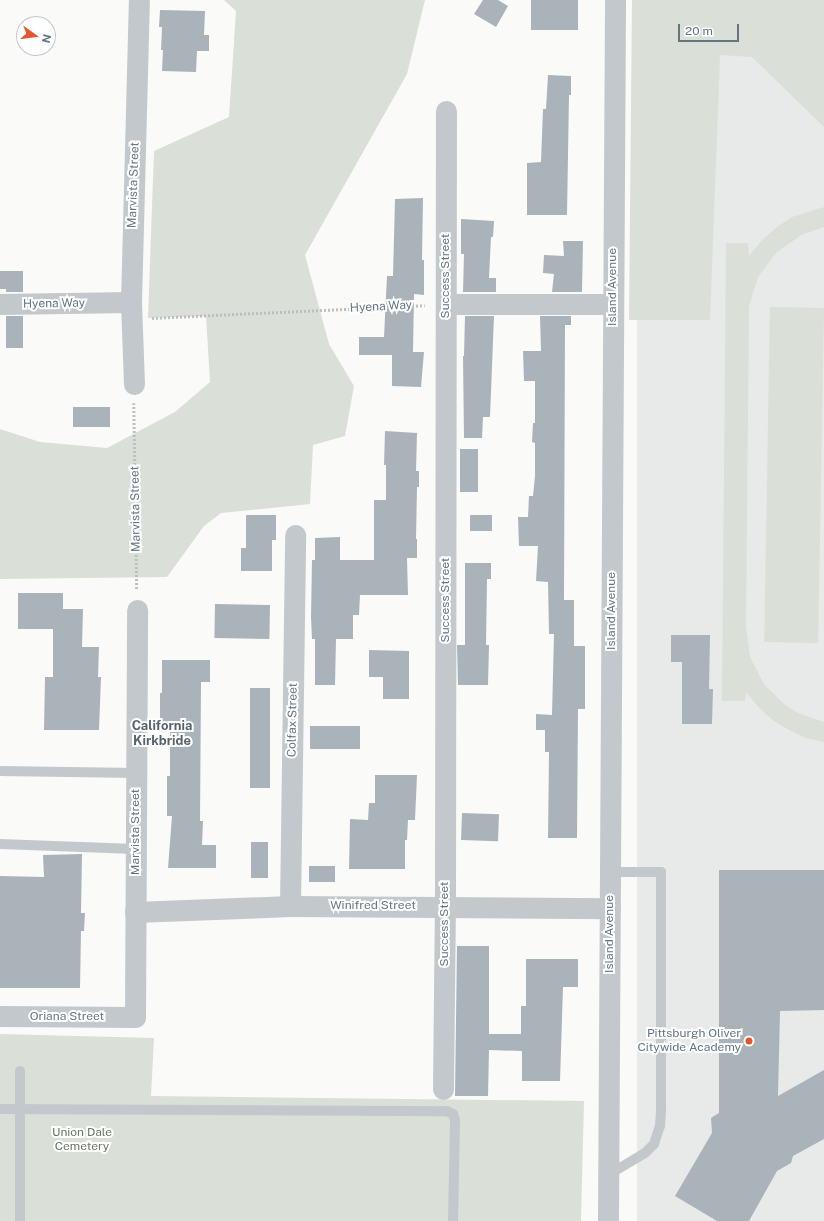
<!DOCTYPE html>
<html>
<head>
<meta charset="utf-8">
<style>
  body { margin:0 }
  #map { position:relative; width:824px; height:1221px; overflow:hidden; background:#fafaf8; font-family:"Public Sans",sans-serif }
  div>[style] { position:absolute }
  .built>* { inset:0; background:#e8e9e9; transform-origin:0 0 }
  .green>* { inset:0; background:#dadfd7; transform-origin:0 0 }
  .building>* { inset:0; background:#aab3b9; transform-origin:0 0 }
  .path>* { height:2.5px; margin-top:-1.25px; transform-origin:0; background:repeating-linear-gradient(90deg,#bbbfc2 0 2px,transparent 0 4px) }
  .lane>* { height:10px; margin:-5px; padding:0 5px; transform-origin:5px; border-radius:5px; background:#c3c8cc }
  .street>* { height:21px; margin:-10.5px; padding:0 10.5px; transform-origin:10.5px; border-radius:10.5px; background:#c3c8cc }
  .dots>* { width:11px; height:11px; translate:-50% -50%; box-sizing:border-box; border:2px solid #fff; border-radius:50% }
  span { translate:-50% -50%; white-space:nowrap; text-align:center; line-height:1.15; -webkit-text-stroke:4px #fff; paint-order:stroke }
  .street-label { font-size:12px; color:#657683 }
  .poi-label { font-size:12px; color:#657683 }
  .right { translate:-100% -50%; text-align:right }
  .park-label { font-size:12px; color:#687a64 }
  .neighbourhood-label { font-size:13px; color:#57646e; font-weight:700 }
  .north { position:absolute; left:16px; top:16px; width:40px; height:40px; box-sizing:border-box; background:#fff; border:1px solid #c1c8cd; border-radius:50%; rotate:104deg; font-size:11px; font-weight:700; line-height:16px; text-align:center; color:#657683 }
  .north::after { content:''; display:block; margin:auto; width:14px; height:18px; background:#e4572e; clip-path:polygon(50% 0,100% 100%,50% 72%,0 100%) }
  .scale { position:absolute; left:678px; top:24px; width:61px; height:18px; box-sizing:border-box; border:2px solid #657683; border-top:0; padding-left:5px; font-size:12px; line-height:14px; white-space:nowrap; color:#657683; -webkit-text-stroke:3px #fff; paint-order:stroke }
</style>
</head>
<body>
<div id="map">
  <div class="built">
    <div style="left:637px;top:0;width:187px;height:1221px"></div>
  </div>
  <div class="green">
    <div style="clip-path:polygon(224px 0,425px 0,407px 74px,305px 255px,329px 344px,354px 386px,345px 436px,313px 445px,310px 504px,221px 513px,204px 526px,167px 577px,0 579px,0 429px,40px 442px,107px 448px,175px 412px,210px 382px,206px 316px,148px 318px,154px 151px,229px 117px,236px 11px)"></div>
    <div style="clip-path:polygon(632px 0,824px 0,824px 127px,752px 57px,720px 55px,710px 320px,629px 320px)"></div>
    <div style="clip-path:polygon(824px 207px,824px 227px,801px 235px,776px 253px,758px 277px,749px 306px,746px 626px,750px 657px,764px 684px,785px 705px,798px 713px,824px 722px,824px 742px,806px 738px,789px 730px,774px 721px,760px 709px,746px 692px,745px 701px,722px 701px,726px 243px,748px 243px,749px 256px,763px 239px,777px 227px,792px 217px)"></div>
    <div style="left:770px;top:307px;width:54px;height:335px;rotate:1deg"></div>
    <div style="clip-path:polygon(0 1034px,154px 1038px,151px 1096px,584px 1101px,581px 1221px,0 1221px)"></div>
  </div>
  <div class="building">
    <div style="clip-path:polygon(483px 0,498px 0,508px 6px,496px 27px,474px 14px)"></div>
    <div style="left:531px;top:0;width:47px;height:30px"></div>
    <div style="clip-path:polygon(160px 10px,205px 11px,204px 35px,209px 35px,209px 51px,197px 51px,196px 72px,162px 71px,163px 50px,161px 50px,162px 27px,159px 27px)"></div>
    <div style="clip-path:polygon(548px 75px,571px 76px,571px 95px,569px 95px,567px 215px,527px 215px,527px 163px,541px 162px,543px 109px,546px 109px)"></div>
    <div style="clip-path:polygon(423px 198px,422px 260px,424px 260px,424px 295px,414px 294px,413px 352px,424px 352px,421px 387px,392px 386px,392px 355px,359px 355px,359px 337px,384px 337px,387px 276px,393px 276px,395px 199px)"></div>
    <div style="clip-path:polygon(461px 219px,494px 221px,493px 237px,491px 237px,489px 278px,496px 278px,496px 292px,463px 292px,464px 254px,461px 254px)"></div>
    <div style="clip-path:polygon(563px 241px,583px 241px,582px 292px,552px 292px,554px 274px,543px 273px,544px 255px,564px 256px)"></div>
    <div style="clip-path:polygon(0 271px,23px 271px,23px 292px,6px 292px,6px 289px,0 289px)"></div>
    <div style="left:6px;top:316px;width:17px;height:32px"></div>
    <div style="clip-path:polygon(465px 316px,494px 316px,490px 417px,483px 417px,482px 438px,464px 438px,463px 356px,464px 356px)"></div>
    <div style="clip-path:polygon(540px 316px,571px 316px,571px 325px,565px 325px,564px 600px,574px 600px,574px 646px,585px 646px,585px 709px,578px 709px,577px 838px,548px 838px,549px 752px,545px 752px,545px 730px,536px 730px,536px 714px,552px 715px,554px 634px,549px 634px,548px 582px,536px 581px,538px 546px,519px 546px,518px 517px,528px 517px,529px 496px,533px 496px,535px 476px,535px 443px,532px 442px,533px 423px,535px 423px,535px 381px,524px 381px,523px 351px,541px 351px)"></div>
    <div style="left:110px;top:407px;width:20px;height:37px;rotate:90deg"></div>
    <div style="clip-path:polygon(385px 431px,417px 433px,416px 471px,419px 471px,419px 487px,417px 487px,416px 539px,417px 539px,417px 558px,407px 558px,408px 595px,360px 595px,359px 615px,353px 615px,353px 639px,336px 639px,335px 685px,315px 685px,315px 639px,312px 639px,311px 617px,312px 560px,315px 560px,315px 538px,340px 537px,340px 560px,374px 560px,374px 500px,386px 500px,386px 465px,384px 465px)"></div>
    <div style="left:460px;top:449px;width:18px;height:43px"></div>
    <div style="clip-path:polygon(246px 515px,276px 515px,276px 540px,272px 540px,272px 571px,241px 571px,241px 548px,246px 548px)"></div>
    <div style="left:470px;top:515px;width:22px;height:16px"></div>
    <div style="clip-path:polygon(465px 563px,491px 563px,491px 579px,487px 579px,486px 645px,489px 645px,488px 685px,458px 685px,457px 645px,465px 645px)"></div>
    <div style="clip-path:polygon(18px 593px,63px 593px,63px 609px,83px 609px,82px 647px,99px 647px,98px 677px,101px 677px,99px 730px,44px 730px,45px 677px,53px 677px,53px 629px,18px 629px)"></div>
    <div style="left:215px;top:604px;width:55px;height:34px;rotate:1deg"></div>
    <div style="clip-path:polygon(671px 635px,710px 635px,709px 689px,713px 689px,712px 724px,682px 724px,682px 662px,671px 662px)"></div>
    <div style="clip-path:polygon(369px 650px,409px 651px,409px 699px,383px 699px,383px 677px,369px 677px)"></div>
    <div style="clip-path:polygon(162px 660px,210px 660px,210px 682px,201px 682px,200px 821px,203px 821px,202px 845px,216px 845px,216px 868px,168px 868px,172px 816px,167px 816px,167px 776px,170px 776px,170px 724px,160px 724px,160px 693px,162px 693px)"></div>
    <div style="left:250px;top:688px;width:20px;height:100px"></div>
    <div style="left:310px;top:726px;width:50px;height:23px"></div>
    <div style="clip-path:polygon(375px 775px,417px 775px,415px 820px,408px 820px,407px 840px,405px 840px,405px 869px,349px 869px,350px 819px,368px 820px,369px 803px,375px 803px)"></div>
    <div style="left:462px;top:813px;width:37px;height:27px;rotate:2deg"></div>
    <div style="left:251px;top:842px;width:17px;height:36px"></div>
    <div style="clip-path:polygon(82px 854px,81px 913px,85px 913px,84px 931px,81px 931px,80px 988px,0 988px,0 876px,44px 877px,43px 855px)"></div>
    <div style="left:309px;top:866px;width:26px;height:16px"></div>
    <div style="clip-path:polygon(719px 870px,824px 870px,824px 1010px,780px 1011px,778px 1096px,824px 1070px,824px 1139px,793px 1156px,791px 1163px,777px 1171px,749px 1221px,717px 1221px,675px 1196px,712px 1133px,711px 1118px,719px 1113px)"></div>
    <div style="clip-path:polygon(457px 946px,489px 946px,489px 1034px,521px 1034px,521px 1006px,526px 1006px,526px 959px,578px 959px,578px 987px,563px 987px,560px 1081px,522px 1081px,522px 1051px,489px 1050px,488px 1096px,455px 1096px)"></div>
  </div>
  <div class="path">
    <div style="left:152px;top:318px;width:273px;rotate:-2.7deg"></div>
    <div style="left:134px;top:403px;width:187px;rotate:89.1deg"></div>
  </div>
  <div class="lane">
    <div style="left:0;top:771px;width:136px;rotate:0.8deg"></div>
    <div style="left:0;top:844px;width:135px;rotate:2.1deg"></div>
    <div style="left:20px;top:1071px;width:150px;rotate:90deg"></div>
    <div style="left:0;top:1109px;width:447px;rotate:0.3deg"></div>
    <div style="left:447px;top:1111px;width:7px;rotate:27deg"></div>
    <div style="left:453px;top:1114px;width:6px;rotate:72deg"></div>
    <div style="left:455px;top:1120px;width:101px;rotate:91.1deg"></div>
    <div style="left:608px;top:1175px;width:43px;rotate:-30.7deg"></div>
    <div style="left:645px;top:1153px;width:13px;rotate:-45deg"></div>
    <div style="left:654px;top:1144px;width:19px;rotate:-72deg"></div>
    <div style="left:660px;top:1126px;width:16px;rotate:-86deg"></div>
    <div style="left:661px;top:1110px;width:238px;rotate:-90deg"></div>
    <div style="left:661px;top:872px;width:51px;rotate:180deg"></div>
  </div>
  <div class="street">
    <div style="left:0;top:304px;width:131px;rotate:-0.9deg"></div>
    <div style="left:446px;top:304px;width:167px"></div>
    <div style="left:134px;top:384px;width:82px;rotate:-92.1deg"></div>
    <div style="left:131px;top:302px;width:302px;rotate:-88.5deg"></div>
    <div style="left:290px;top:906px;width:371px;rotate:-89.2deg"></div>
    <div style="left:135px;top:912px;width:155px;rotate:-2.2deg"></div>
    <div style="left:290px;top:906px;width:320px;rotate:0.4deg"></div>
    <div style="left:0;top:1016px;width:135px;rotate:0.4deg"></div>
    <div style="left:135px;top:1017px;width:407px;rotate:-89.7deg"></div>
    <div style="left:443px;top:1089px;width:183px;rotate:-89.4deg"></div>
    <div style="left:445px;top:906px;width:795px;rotate:-89.93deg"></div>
    <div style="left:608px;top:1221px;width:1221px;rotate:-89.67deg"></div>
  </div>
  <div class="dots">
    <div style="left:749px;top:1041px;background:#e4572e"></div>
  </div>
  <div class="street-label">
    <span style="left:134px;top:185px;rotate:-88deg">Marvista Street</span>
    <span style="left:446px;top:276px;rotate:-90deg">Success Street</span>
    <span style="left:613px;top:287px;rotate:-90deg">Island Avenue</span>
    <span style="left:54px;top:304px;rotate:-1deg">Hyena Way</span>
    <span style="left:381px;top:307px;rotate:-3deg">Hyena Way</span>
    <span style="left:136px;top:509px;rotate:-91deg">Marvista Street</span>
    <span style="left:446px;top:600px;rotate:-90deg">Success Street</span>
    <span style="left:612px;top:611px;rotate:-90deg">Island Avenue</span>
    <span style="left:293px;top:720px;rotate:-89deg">Colfax Street</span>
    <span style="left:136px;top:832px;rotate:-90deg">Marvista Street</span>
    <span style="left:373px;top:906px">Winifred Street</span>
    <span style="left:445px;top:924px;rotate:-90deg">Success Street</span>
    <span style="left:610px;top:934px;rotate:-90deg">Island Avenue</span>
    <span style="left:67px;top:1017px">Oriana Street</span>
  </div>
  <div class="poi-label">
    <span class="right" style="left:741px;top:1041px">Pittsburgh Oliver<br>Citywide Academy</span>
  </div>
  <div class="park-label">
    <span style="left:82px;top:1140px">Union Dale<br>Cemetery</span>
  </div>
  <div class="neighbourhood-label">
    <span style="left:162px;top:734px">California<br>Kirkbride</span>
  </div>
  <div class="north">N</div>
  <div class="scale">20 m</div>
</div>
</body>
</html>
